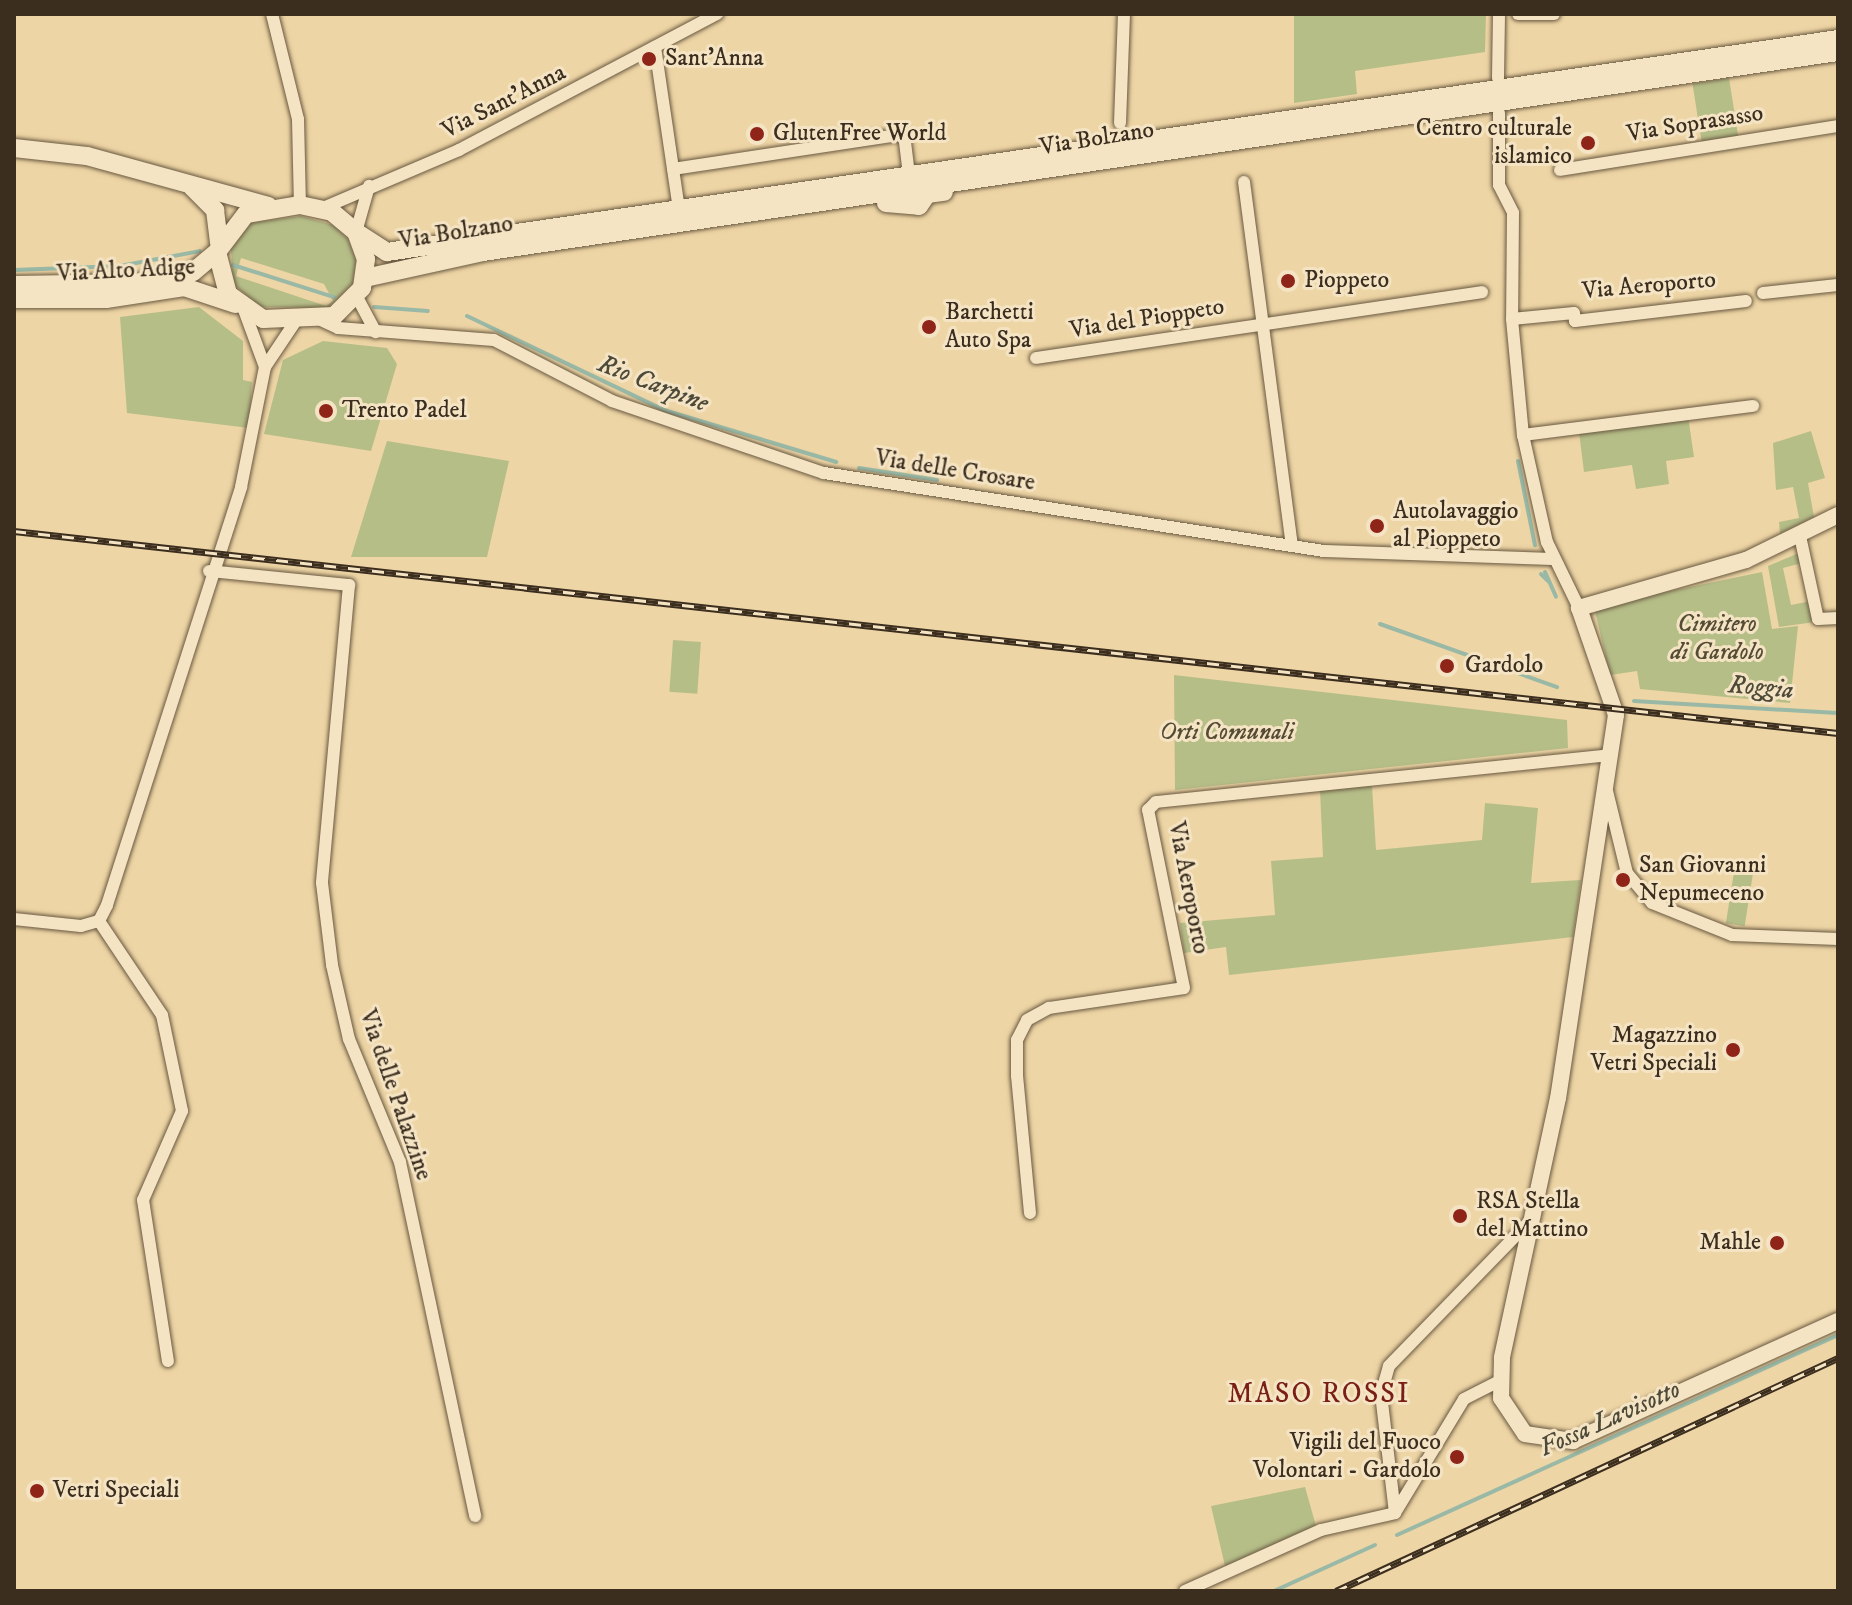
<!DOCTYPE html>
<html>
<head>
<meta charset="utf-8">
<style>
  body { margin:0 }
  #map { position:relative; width:1852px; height:1605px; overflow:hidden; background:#eed5a5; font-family:"IM FELL DW Pica",serif }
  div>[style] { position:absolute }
  .green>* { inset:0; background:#b6be88; transform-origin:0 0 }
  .stream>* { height:4px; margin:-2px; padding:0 2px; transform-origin:2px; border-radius:2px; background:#99b9a6 }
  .roads { filter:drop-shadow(0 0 2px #685840) drop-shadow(0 0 2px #685840) }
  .minor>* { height:12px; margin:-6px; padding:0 6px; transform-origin:6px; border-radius:6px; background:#f4e4c4 }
  .tertiary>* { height:16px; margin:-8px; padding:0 8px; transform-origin:8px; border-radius:8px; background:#f4e4c4 }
  .secondary>* { height:18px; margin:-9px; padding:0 9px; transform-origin:9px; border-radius:9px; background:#f4e4c4 }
  .rail>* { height:7px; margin-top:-3.5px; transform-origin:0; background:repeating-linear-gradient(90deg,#f4e4c4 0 12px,#3b2e1f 0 24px); box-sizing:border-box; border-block:2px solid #3b2e1f }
  .dots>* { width:22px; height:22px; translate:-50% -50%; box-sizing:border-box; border:4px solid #f4e4c4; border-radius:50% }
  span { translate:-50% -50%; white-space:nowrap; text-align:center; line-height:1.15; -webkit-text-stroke:6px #f4e4c4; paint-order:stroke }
  .poi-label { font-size:24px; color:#3b2e1f }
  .left { translate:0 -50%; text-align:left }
  .right { translate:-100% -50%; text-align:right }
  .street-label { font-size:24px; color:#3b2e1f }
  .park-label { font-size:24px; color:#544b34; font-style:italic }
  .water-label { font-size:26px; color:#4e4a3a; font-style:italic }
  .quarter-label { font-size:28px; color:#7a1f14; letter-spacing:2px }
  .frame { position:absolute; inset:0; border:16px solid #3b2e1f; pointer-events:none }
</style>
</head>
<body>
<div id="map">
  <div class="green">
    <div style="clip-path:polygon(1294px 14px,1486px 14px,1485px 52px,1355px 71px,1357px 94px,1294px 103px)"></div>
    <div style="left:1729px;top:78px;width:59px;height:37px;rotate:81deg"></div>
    <div style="clip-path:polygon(evenodd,301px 216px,333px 225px,348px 239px,356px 260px,353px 283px,328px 308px,261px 307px,233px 284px,231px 249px,251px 223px,301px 216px,241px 258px,324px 284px,333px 301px,326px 306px,236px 276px,241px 258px)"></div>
    <div style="clip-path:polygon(199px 307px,243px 341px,243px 380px,252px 382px,249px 428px,127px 413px,120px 317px)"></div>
    <div style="clip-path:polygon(323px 341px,387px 348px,397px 364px,371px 451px,264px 434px,283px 360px)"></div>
    <div style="clip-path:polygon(1688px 416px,1694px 457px,1666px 461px,1669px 484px,1636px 489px,1632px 465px,1584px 472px,1579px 432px)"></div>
    <div style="clip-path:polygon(1811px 431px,1825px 478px,1808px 483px,1814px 517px,1780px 534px,1779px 522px,1799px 518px,1793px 487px,1776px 490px,1773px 443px)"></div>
    <div style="clip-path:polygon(387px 441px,509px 461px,487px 557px,351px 557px)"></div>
    <div style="clip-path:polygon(1799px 553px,1802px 563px,1783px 568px,1791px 605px,1811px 601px,1815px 622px,1779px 627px,1768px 566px)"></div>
    <div style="clip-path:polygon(1762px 572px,1772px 629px,1798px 626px,1790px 703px,1640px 689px,1637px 671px,1610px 675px,1594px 607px)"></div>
    <div style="left:673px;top:640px;width:28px;height:52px;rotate:4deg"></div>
    <div style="clip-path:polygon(1174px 675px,1567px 720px,1568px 748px,1175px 790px)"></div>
    <div style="clip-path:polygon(1372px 786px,1376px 850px,1482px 840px,1485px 803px,1538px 808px,1531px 883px,1581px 880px,1573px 937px,1229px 975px,1226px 947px,1184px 953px,1180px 923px,1275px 915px,1271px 861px,1323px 857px,1320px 790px)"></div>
    <div style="left:1734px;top:872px;width:19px;height:52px;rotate:9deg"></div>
    <div style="clip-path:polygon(1305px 1487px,1316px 1526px,1225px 1566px,1211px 1506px)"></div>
  </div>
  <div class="stream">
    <div style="left:233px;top:265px;width:106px;rotate:17.6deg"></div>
    <div style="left:14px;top:270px;width:106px;rotate:-2.2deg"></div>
    <div style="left:120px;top:266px;width:81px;rotate:-10.6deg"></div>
    <div style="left:374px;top:307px;width:54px;rotate:4.2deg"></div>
    <div style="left:467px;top:316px;width:218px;rotate:25.5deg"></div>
    <div style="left:664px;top:410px;width:180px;rotate:16.8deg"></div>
    <div style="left:1518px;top:461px;width:86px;rotate:78.6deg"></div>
    <div style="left:859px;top:468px;width:79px;rotate:8.7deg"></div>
    <div style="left:1545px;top:572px;width:27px;rotate:66deg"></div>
    <div style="left:1541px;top:574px;width:10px;rotate:45deg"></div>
    <div style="left:1380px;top:624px;width:188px;rotate:19.6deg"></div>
    <div style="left:1634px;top:701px;width:204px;rotate:3.4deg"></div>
    <div style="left:1397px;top:1535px;width:484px;rotate:-24.4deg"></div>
    <div style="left:1274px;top:1591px;width:111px;rotate:-24.5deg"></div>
  </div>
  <div class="roads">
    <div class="minor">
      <div style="left:272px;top:14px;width:108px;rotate:76.1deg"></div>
      <div style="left:298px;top:119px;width:86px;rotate:88.7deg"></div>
      <div style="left:1518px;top:14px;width:36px"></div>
      <div style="left:655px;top:47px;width:164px;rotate:81.6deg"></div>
      <div style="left:1498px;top:78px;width:64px;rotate:-89.1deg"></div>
      <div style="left:1499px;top:113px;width:72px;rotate:90deg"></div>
      <div style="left:1499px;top:185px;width:31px;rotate:63deg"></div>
      <div style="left:1513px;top:213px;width:106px;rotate:90.5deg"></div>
      <div style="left:1512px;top:319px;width:117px;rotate:84.6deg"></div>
      <div style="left:1523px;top:435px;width:110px;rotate:77.4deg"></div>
      <div style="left:1547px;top:542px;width:73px;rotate:64.1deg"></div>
      <div style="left:1120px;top:123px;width:109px;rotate:-87.9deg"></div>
      <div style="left:673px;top:169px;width:234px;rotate:-8.6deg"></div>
      <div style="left:904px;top:134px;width:41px;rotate:83deg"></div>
      <div style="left:1560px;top:170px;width:281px;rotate:-9deg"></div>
      <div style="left:1244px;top:182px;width:367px;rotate:82.5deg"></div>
      <div style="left:323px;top:208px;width:148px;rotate:-23.1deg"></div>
      <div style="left:459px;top:150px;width:292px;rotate:-27.8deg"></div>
      <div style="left:356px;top:232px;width:48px;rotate:-74.2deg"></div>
      <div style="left:1763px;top:293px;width:75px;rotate:-6.1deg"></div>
      <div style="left:357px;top:297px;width:40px;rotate:62deg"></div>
      <div style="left:244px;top:310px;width:61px;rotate:69.8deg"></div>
      <div style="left:1512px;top:319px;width:62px;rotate:-5.5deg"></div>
      <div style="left:1574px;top:313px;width:8px;rotate:83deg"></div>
      <div style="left:1575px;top:321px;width:172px;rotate:-6.7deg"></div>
      <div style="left:321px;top:320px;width:19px;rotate:25deg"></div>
      <div style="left:338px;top:328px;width:156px;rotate:4.4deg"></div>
      <div style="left:494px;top:340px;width:133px;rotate:27.3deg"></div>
      <div style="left:612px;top:401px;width:224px;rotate:18.8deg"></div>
      <div style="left:824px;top:473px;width:506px;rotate:8.87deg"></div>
      <div style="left:1324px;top:551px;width:229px;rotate:2deg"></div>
      <div style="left:1036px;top:358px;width:451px;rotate:-8.4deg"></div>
      <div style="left:1523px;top:435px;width:232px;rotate:-7.2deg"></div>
      <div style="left:1800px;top:536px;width:85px;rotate:77.8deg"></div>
      <div style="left:1818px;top:619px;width:20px;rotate:-3deg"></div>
      <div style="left:209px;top:571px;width:141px;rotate:5.7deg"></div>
      <div style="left:349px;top:585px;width:299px;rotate:95.2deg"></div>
      <div style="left:322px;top:883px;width:83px;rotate:83deg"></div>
      <div style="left:332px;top:965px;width:76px;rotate:77.1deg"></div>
      <div style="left:349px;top:1039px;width:133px;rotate:67.5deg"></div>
      <div style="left:400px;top:1162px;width:362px;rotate:78deg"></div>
      <div style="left:1606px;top:787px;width:89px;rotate:76.3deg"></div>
      <div style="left:1627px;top:873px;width:39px;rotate:50deg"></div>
      <div style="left:1652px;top:903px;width:86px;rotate:21.8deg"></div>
      <div style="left:1732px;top:935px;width:106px;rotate:2.2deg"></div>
      <div style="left:14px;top:919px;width:67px;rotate:6deg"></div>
      <div style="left:81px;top:926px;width:19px;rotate:-16deg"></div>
      <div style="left:99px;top:921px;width:18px;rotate:-63deg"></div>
      <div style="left:107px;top:905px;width:439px;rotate:-72.2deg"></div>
      <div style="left:241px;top:487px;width:122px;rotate:-78.7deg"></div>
      <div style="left:265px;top:367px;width:54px;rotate:-56.3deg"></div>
      <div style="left:99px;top:921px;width:113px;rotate:56.2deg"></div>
      <div style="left:162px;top:1015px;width:98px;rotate:78.2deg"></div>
      <div style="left:182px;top:1111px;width:97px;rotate:113.7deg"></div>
      <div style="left:143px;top:1200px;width:163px;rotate:81.2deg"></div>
      <div style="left:1030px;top:1213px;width:138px;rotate:-95.4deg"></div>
      <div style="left:1017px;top:1076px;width:36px;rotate:-90deg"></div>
      <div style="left:1017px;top:1040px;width:22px;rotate:-63deg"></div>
      <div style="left:1027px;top:1020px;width:25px;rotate:-29deg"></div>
      <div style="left:1049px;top:1008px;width:136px;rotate:-8.4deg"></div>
      <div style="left:1184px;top:988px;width:182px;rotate:-101.4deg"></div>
      <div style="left:1148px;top:810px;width:11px;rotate:-45deg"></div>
      <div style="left:1156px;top:802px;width:455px;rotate:-5.9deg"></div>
      <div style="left:1395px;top:1513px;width:120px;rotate:-96.7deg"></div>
      <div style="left:1381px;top:1394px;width:29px;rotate:-74deg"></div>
      <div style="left:1389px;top:1366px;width:208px;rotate:-45.8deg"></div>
      <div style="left:1185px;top:1591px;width:149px;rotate:-24.2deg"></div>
      <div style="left:1321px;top:1530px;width:76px;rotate:-12.9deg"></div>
      <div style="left:1395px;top:1513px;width:133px;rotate:-58.8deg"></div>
      <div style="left:1464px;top:1399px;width:38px;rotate:-27deg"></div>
    </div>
    <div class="tertiary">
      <div style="left:1838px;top:515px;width:102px;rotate:153.9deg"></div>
      <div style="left:1746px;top:560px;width:174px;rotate:164deg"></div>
      <div style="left:1579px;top:608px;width:113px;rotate:70.9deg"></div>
      <div style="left:1616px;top:715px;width:387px;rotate:98.6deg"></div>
      <div style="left:1558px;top:1098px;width:266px;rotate:102.2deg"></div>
      <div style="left:1502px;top:1358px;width:40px;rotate:91.4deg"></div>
      <div style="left:1501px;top:1398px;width:43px;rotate:56.3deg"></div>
      <div style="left:1525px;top:1434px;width:49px;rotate:8.3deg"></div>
      <div style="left:1573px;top:1441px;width:291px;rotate:-24.4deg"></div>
    </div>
    <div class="secondary">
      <div style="left:14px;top:148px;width:73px;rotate:6.3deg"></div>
      <div style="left:87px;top:156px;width:188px;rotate:15.4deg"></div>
      <div style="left:192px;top:187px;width:33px;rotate:45deg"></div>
      <div style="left:215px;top:210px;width:33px;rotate:83deg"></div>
      <div style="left:886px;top:203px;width:33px;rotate:5deg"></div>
      <div style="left:919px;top:206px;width:14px;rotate:-56deg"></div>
      <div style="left:927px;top:194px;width:17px;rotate:-7deg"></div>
      <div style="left:300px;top:205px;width:33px;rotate:12deg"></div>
      <div style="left:332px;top:212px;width:31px;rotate:40deg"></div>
      <div style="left:356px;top:232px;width:29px;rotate:70deg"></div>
      <div style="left:366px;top:259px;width:29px;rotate:98deg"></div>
      <div style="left:362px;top:288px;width:40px;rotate:135deg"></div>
      <div style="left:334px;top:316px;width:71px;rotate:177.6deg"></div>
      <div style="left:263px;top:319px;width:43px;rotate:-144.5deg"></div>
      <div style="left:228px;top:294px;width:43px;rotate:-104.7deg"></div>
      <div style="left:217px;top:252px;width:48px;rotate:-52.7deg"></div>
      <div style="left:246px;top:214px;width:55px;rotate:-9.5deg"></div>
      <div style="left:356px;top:232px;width:37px;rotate:33deg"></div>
      <div style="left:387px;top:252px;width:1467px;rotate:-8.35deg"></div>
      <div style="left:365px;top:278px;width:121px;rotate:-12.4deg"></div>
      <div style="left:483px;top:252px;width:1370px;rotate:-8.4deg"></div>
      <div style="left:14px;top:285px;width:121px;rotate:-0.9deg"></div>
      <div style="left:135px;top:283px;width:59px;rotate:-10.7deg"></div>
      <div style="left:193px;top:272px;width:31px;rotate:-40deg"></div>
      <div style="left:14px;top:299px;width:92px"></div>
      <div style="left:106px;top:299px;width:79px;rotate:-8.7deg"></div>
      <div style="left:184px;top:287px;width:54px;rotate:18.4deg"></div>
    </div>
  </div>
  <div class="rail">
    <div style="left:14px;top:531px;width:1835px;rotate:6.32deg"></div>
    <div style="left:1336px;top:1591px;width:553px;rotate:-24.9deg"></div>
  </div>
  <div class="dots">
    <div style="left:649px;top:59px;background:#8f2418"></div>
    <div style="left:757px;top:134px;background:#8f2418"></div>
    <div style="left:1588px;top:143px;background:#8f2418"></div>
    <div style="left:1288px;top:281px;background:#8f2418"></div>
    <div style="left:929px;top:327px;background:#8f2418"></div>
    <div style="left:326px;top:411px;background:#8f2418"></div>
    <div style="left:1377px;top:526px;background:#8f2418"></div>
    <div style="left:1447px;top:666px;background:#8f2418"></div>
    <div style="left:1623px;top:880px;background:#8f2418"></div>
    <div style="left:1733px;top:1050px;background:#8f2418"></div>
    <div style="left:1460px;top:1216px;background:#8f2418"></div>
    <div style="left:1777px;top:1243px;background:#8f2418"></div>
    <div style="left:1457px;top:1457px;background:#8f2418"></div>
    <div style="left:37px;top:1491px;background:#8f2418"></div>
  </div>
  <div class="poi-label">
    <span class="left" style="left:665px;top:59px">Sant'Anna</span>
    <span class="right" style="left:1572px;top:143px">Centro culturale<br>islamico</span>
    <span class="left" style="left:773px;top:134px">GlutenFree World</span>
    <span class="left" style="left:1304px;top:281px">Pioppeto</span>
    <span class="left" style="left:945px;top:327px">Barchetti<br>Auto Spa</span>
    <span class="left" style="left:342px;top:411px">Trento Padel</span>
    <span class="left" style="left:1393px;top:526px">Autolavaggio<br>al Pioppeto</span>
    <span class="left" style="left:1465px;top:666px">Gardolo</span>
    <span class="left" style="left:1639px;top:880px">San Giovanni<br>Nepumeceno</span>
    <span class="right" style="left:1717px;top:1050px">Magazzino<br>Vetri Speciali</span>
    <span class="left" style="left:1476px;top:1216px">RSA Stella<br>del Mattino</span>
    <span class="right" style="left:1761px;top:1243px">Mahle</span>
    <span class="right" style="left:1441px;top:1457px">Vigili del Fuoco<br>Volontari - Gardolo</span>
    <span class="left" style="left:53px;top:1491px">Vetri Speciali</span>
  </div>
  <div class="street-label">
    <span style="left:504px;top:102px;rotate:-27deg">Via Sant'Anna</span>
    <span style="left:1695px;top:124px;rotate:-9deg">Via Soprasasso</span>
    <span style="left:1097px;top:139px;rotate:-9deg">Via Bolzano</span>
    <span style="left:456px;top:233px;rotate:-9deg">Via Bolzano</span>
    <span style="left:126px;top:271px;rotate:-3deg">Via Alto Adige</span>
    <span style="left:1649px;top:286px;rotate:-5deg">Via Aeroporto</span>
    <span style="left:1147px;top:319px;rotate:-9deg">Via del Pioppeto</span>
    <span style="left:955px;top:471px;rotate:9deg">Via delle Crosare</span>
    <span style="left:1188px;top:888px;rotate:79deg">Via Aeroporto</span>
    <span style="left:395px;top:1095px;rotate:71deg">Via delle Palazzine</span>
  </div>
  <div class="park-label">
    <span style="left:1717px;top:639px">Cimitero<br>di Gardolo</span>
    <span style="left:1227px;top:733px">Orti Comunali</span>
  </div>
  <div class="water-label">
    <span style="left:653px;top:384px;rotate:21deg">Rio Carpine</span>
    <span style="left:1761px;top:688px;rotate:5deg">Roggia</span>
    <span style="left:1610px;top:1419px;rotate:-24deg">Fossa Lavisotto</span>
  </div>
  <div class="quarter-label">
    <span style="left:1319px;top:1394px">MASO ROSSI</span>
  </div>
  <div class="frame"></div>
</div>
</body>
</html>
